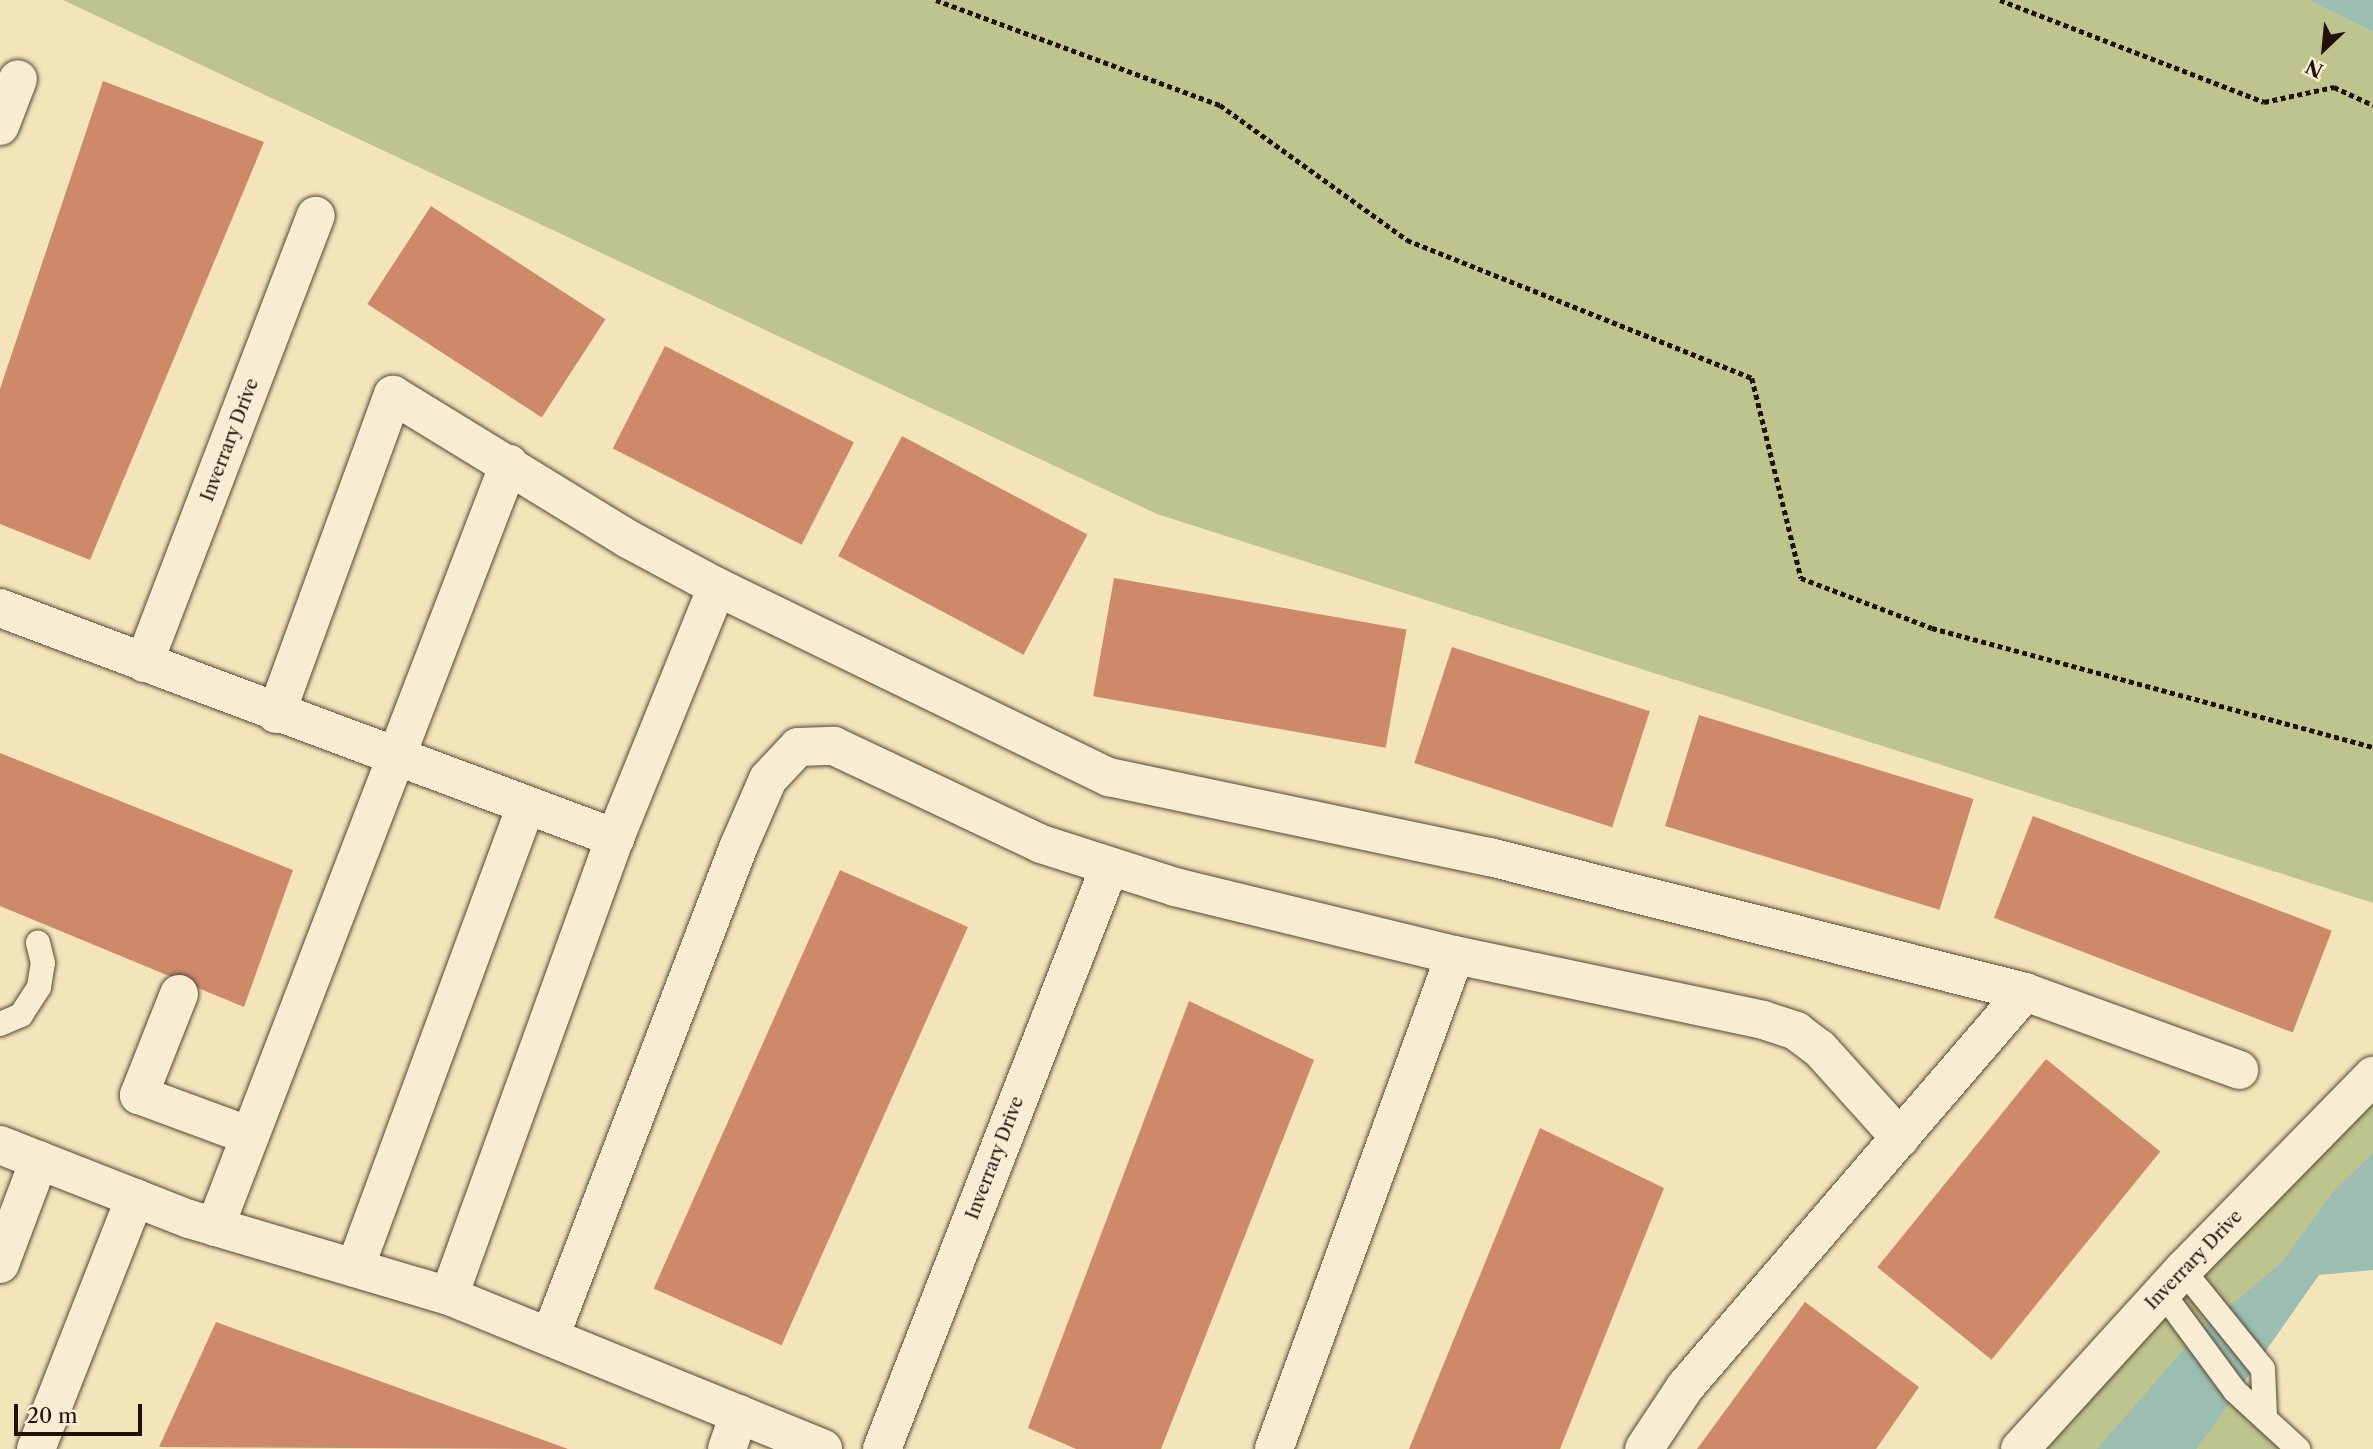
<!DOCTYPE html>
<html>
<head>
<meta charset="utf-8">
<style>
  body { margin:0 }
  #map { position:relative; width:2373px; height:1449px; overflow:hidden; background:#f4e4ba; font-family:"Libre Caslon Text",serif }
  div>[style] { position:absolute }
  .green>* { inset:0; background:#bec48e }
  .water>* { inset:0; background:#9cbeb2 }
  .building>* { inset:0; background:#ce8969; transform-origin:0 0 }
  .path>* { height:4.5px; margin-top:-2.25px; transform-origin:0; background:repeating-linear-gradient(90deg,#20120b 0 5px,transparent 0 8.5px) }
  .roads { filter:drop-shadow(0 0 2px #554637) drop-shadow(0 0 2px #554637) }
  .lane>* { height:24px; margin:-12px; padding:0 12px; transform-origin:12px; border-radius:12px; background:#f8edd2 }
  .street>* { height:38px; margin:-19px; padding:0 19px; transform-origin:19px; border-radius:19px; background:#f8edd2 }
  .secondary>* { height:38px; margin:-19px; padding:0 19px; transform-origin:19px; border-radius:19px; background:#f8edd2 }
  span { translate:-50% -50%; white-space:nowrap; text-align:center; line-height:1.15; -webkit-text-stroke:5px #f8edd2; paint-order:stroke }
  .street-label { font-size:18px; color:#20120b }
  .north { position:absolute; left:2289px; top:14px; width:70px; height:70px; -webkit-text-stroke:5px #f8edd2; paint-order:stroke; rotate:206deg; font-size:19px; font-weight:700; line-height:28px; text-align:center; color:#20120b }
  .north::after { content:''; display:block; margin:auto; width:24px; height:32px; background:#20120b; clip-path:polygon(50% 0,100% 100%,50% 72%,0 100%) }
  .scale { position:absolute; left:14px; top:1404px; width:128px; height:32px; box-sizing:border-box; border:4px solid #20120b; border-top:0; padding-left:9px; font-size:21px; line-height:24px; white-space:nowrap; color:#20120b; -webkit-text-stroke:5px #f8edd2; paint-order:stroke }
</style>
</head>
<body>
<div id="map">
  <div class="green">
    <div style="clip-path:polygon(63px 0,2308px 0,2373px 32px,2373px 903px,1157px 514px)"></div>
    <div style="clip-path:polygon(2373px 1076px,2373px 1184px,2150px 1449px,2020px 1449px)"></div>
    <div style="clip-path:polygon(2235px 1391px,2298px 1449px,2197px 1449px)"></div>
  </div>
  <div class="water">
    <div style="clip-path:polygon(2308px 0,2373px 0,2373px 32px)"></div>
    <div style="clip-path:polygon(2373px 1153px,2373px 1270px,2319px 1275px,2197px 1449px,2097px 1449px,2197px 1334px,2282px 1262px,2333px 1192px)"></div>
  </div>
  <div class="building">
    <div style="clip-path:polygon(103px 81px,264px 142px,90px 560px,0 524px,0 389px)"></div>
    <div style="left:431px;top:206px;width:208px;height:117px;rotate:33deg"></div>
    <div style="left:665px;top:346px;width:212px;height:115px;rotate:27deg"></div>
    <div style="left:902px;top:436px;width:210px;height:136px;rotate:28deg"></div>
    <div style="left:1114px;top:578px;width:297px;height:120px;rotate:10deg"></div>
    <div style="left:1452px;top:647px;width:208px;height:122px;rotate:18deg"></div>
    <div style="left:1699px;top:715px;width:287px;height:116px;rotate:17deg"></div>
    <div style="clip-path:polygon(0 753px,293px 870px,244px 1007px,0 906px)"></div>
    <div style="left:2033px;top:816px;width:320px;height:109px;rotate:21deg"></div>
    <div style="left:840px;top:870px;width:140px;height:458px;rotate:24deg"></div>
    <div style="clip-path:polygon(1189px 1001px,1314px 1060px,1161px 1449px,1076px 1449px,1028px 1428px)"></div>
    <div style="left:2046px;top:1059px;width:147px;height:268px;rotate:39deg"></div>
    <div style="clip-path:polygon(1540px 1128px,1664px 1188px,1560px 1449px,1409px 1449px)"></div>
    <div style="clip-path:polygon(1805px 1302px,1919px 1387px,1876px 1449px,1697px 1449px)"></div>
    <div style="clip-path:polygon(216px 1322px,568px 1449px,159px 1447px)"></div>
  </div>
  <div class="path">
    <div style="left:936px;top:0;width:303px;rotate:20.3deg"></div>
    <div style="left:1220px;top:105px;width:231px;rotate:35.8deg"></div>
    <div style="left:1407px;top:240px;width:372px;rotate:21.8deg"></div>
    <div style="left:1752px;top:378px;width:206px;rotate:76.2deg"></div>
    <div style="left:1801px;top:578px;width:140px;rotate:20.9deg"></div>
    <div style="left:1932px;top:628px;width:457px;rotate:15.1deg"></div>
    <div style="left:2000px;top:0;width:283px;rotate:21.1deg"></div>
    <div style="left:2264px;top:102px;width:72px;rotate:-12.1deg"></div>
    <div style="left:2334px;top:87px;width:43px;rotate:24.8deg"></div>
  </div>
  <div class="roads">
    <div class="lane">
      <div style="left:0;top:1024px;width:23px;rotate:-23deg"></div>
      <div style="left:21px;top:1015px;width:33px;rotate:-57deg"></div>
      <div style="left:39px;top:987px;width:24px;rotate:-81deg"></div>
      <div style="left:43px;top:963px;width:21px;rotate:-104deg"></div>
      <div style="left:2183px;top:1270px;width:127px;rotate:51.1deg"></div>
      <div style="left:2263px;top:1369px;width:48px;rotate:87.6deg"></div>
      <div style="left:2162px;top:1292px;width:123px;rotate:53.6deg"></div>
      <div style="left:2235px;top:1391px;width:86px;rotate:42.6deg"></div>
    </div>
    <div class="street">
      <div style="left:0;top:126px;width:50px;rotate:-69deg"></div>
      <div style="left:0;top:608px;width:657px;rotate:20.5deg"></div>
      <div style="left:144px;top:663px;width:479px;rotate:-69deg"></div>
      <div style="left:276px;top:714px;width:340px;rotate:-69.9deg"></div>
      <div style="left:393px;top:395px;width:276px;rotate:31.5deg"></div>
      <div style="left:628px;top:539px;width:101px;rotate:28.3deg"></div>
      <div style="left:2025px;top:992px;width:228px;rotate:20deg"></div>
      <div style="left:179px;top:994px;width:109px;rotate:111.6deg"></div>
      <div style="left:139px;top:1095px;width:118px;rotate:20.3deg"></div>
      <div style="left:0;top:1145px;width:203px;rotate:21.4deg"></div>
      <div style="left:189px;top:1219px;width:271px;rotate:16.5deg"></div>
      <div style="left:449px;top:1296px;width:404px;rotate:22.2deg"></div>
      <div style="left:215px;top:1227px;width:818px;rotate:-68.93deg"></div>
      <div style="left:0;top:1264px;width:111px;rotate:-69.4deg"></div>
      <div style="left:355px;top:1268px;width:493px;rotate:-69.7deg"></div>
      <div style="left:449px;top:1296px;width:487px;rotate:-70.1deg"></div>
      <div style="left:615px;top:838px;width:271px;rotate:-67.9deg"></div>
      <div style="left:717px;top:587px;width:436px;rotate:25.9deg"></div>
      <div style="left:1109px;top:777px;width:389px;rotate:11.9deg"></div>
      <div style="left:1490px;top:857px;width:552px;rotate:14.16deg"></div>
      <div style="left:2025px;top:992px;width:521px;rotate:130.72deg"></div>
      <div style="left:1685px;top:1387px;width:74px;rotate:123.5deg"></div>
      <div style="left:550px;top:1337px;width:524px;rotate:-68.97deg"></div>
      <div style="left:738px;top:848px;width:75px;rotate:-66.5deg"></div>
      <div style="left:768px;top:779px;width:44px;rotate:-46.8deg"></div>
      <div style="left:798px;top:747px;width:36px;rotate:-2deg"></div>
      <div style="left:834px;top:746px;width:229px;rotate:25.3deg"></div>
      <div style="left:1041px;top:844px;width:141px;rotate:17.8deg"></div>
      <div style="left:1175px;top:887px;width:288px;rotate:13.7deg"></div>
      <div style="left:1455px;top:955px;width:315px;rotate:11.9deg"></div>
      <div style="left:1763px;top:1020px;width:35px;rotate:18deg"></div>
      <div style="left:1796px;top:1031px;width:30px;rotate:37deg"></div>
      <div style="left:1820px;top:1049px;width:120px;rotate:48deg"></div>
      <div style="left:36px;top:1449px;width:270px;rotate:-68.5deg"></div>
      <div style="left:727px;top:1449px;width:37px;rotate:-71deg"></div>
      <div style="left:882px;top:1449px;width:624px;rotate:-68.66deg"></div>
      <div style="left:1274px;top:1449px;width:526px;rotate:-69.88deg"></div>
    </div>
    <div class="secondary">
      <div style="left:2020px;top:1449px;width:242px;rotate:-47.7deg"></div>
      <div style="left:2183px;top:1270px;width:272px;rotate:-45.6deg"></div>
    </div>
  </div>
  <div class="street-label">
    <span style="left:230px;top:440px;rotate:-69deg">Inverrary Drive</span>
    <span style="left:995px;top:1158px;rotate:-69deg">Inverrary Drive</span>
    <span style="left:2194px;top:1260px;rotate:-46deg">Inverrary Drive</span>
  </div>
  <div class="north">N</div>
  <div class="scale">20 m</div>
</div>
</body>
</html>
